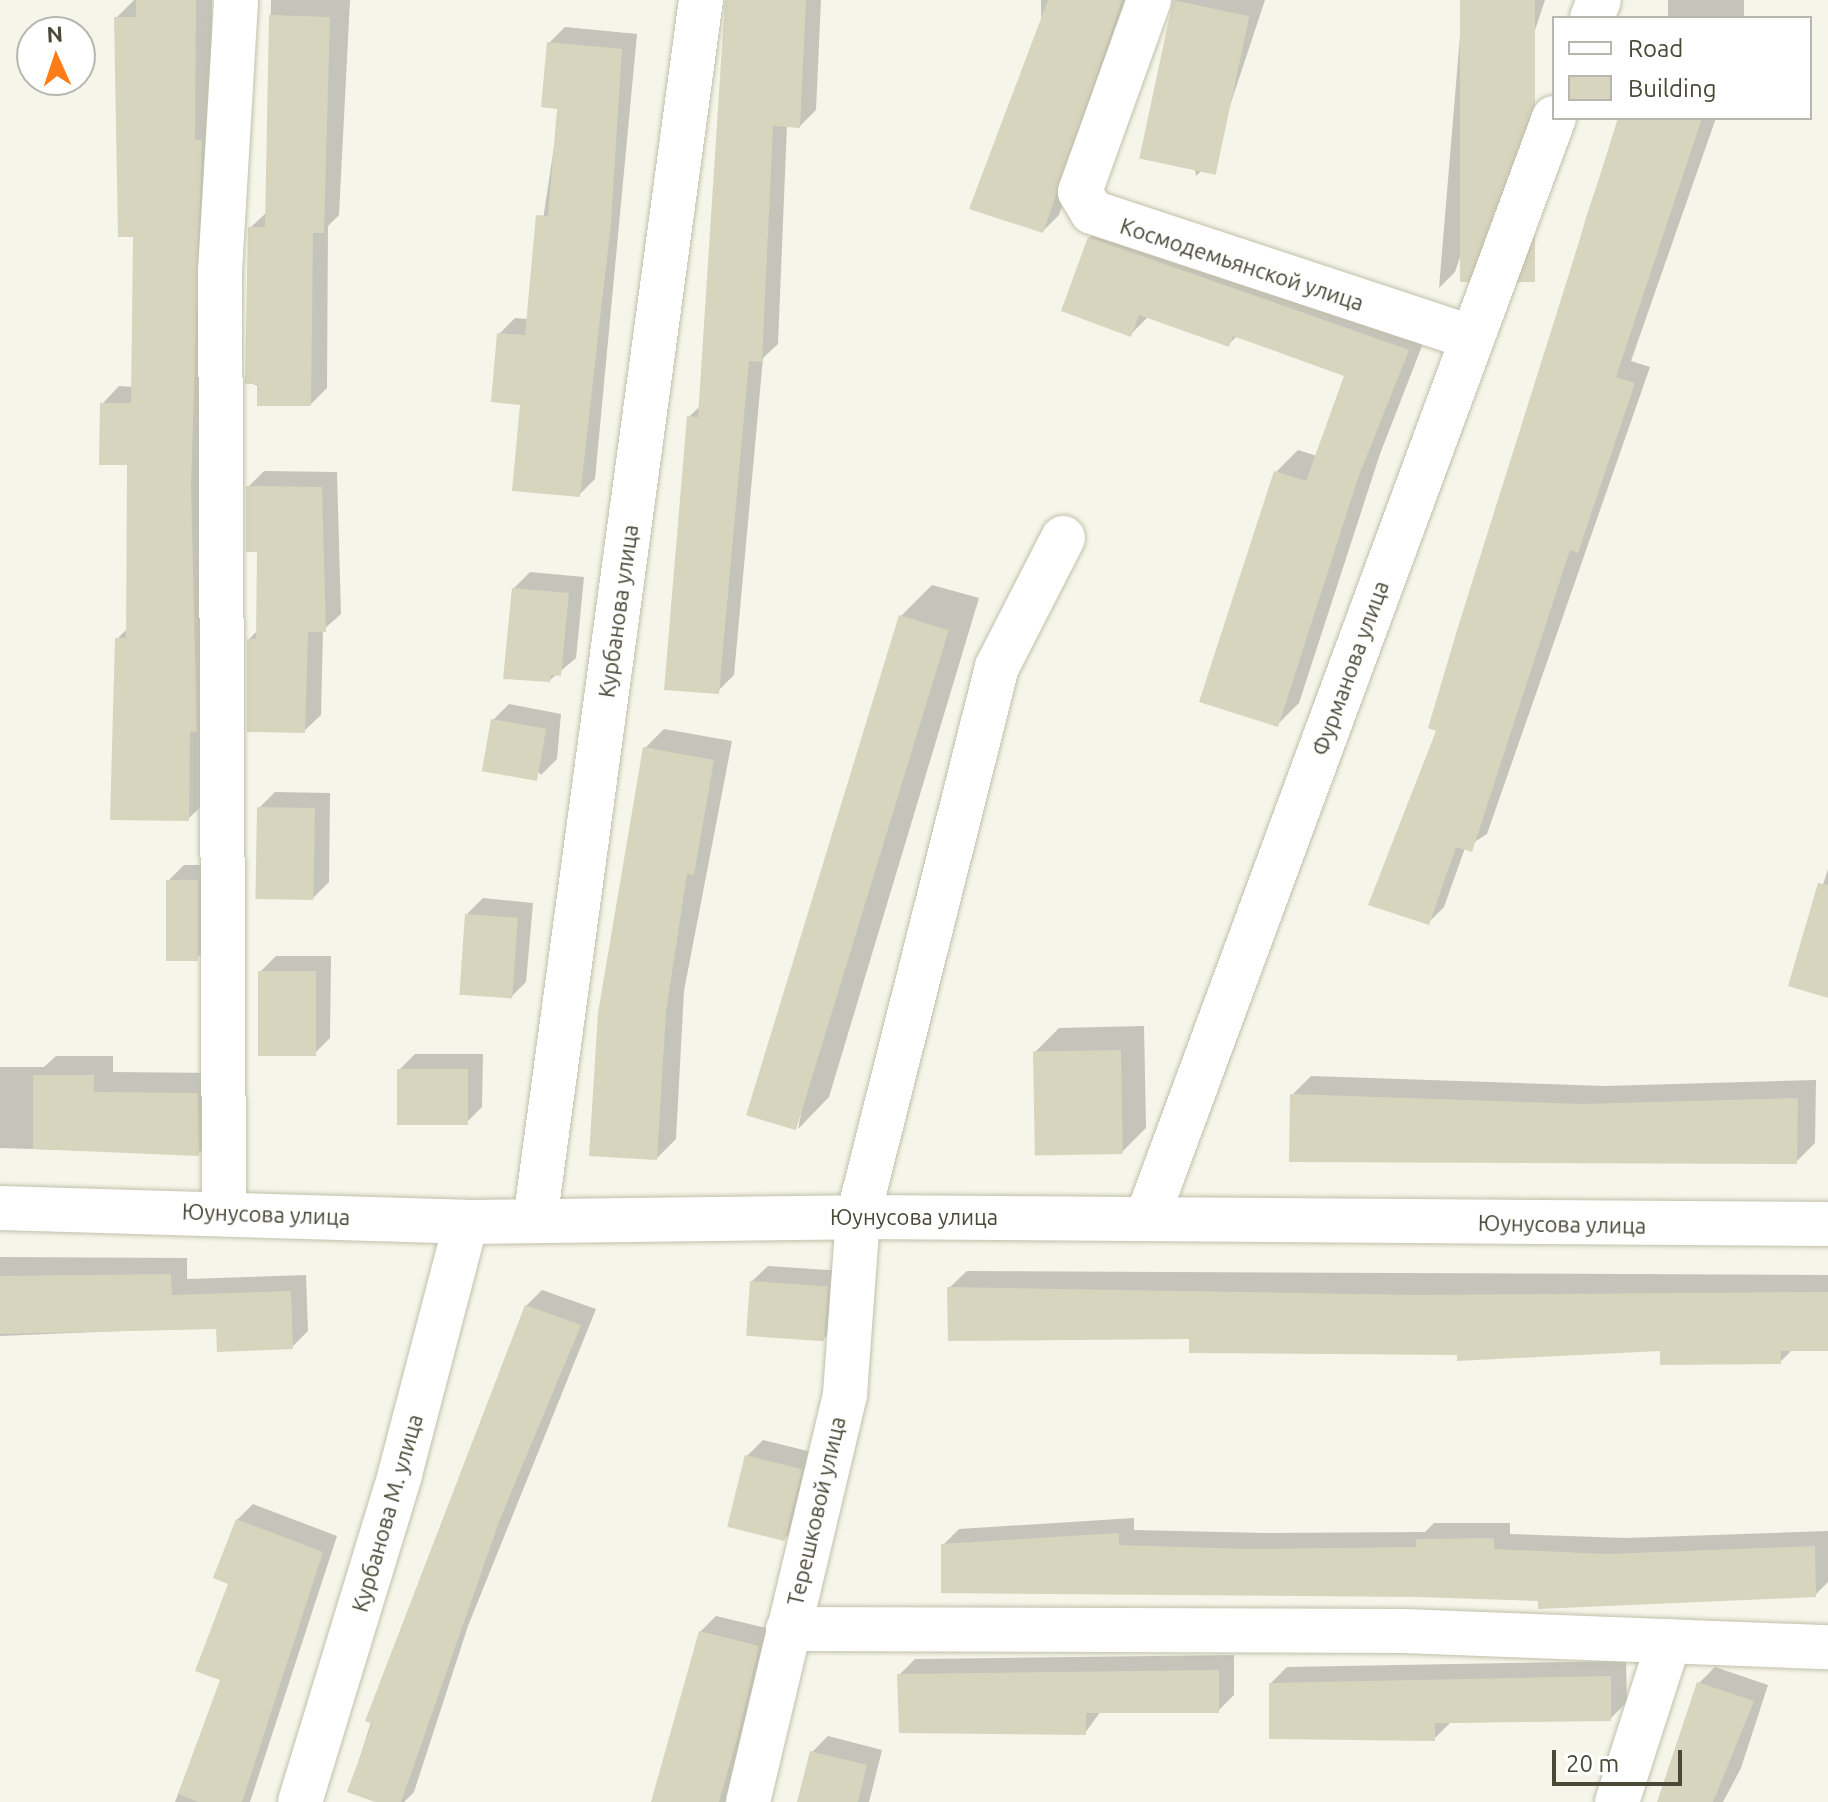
<!DOCTYPE html>
<html>
<head>
<meta charset="utf-8">
<style>
  body { margin:0 }
  #map { position:relative; width:1828px; height:1802px; overflow:hidden; background:#f5f5e9; font-family:Ubuntu,sans-serif }
  div>[style] { position:absolute }
  .shadow>* { inset:0; background:#0003; transform-origin:0 0 }
  .building>* { inset:0; background:#d8d5be; transform-origin:0 0 }
  .roads { filter:drop-shadow(0 0 2px #c2c0ab) drop-shadow(0 0 2px #c2c0ab) }
  .minor>* { height:44px; margin:-22px; padding:0 22px; transform-origin:22px; border-radius:22px; background:#fff }
  span { translate:-50% -50%; white-space:nowrap; text-align:center; line-height:1.15; -webkit-text-stroke:8px #fff; paint-order:stroke }
  .street-label { font-size:22px; color:#4a4837 }
  .legend { position:absolute; left:1552px; top:16px; width:260px; height:104px; box-sizing:border-box; background:#fff; border:2px solid #b7b6af; margin:0; padding:10px 14px; list-style:none; font-size:24px; color:#4a4837 }
  .legend li { display:flex; align-items:center; gap:16px; height:40px }
  .legend b { width:40px; border:2px solid #b7b6af }
  .north { position:absolute; left:16px; top:16px; width:80px; height:80px; box-sizing:border-box; background:#fff; border:2px solid #b7b6af; border-radius:50%; rotate:357deg; font-size:22px; font-weight:700; line-height:32px; text-align:center; color:#4a4837 }
  .north::after { content:''; display:block; margin:auto; width:28px; height:36px; background:#ff7c17; clip-path:polygon(50% 0,100% 100%,50% 72%,0 100%) }
  .scale { position:absolute; left:1552px; top:1750px; width:130px; height:36px; box-sizing:border-box; border:4px solid #4a4837; border-top:0; padding-left:10px; font-size:24px; line-height:28px; white-space:nowrap; color:#4a4837; -webkit-text-stroke:6px #fff; paint-order:stroke }
</style>
</head>
<body>
<div id="map">
  <div class="shadow">
    <div style="clip-path:polygon(134px 0,212px 0,206px 802px,188px 819px,117px 639px,128px 628px,129px 463px,102px 404px,119px 386px,133px 387px,135px 235px,116px 18px)"></div>
    <div style="clip-path:polygon(271px 0,350px 0,339px 215px,328px 226px,327px 388px,311px 404px,247px 382px,250px 228px,267px 212px)"></div>
    <div style="clip-path:polygon(731px 0,821px 0,816px 110px,800px 126px,787px 125px,778px 344px,763px 358px,734px 675px,718px 691px,689px 417px,701px 405px)"></div>
    <div style="clip-path:polygon(1041px 0,1132px 0,1059px 215px,1043px 231px)"></div>
    <div style="clip-path:polygon(1173px 0,1265px 0,1212px 160px,1196px 176px)"></div>
    <div style="clip-path:polygon(1463px 0,1545px 0,1455px 272px,1439px 288px)"></div>
    <div style="left:1668px;top:0;width:76px;height:18px"></div>
    <div style="clip-path:polygon(565px 27px,637px 34px,595px 479px,579px 495px,522px 403px,499px 334px,515px 318px,528px 319px,560px 107px,549px 43px)"></div>
    <div style="clip-path:polygon(1634px 118px,1716px 118px,1631px 361px,1650px 367px,1487px 834px,1465px 848px,1444px 907px,1428px 923px,1438px 730px,1587px 215px,1611px 144px)"></div>
    <div style="clip-path:polygon(1111px 216px,1429px 328px,1380px 454px,1299px 703px,1277px 725px,1276px 472px,1298px 450px,1317px 456px,1346px 375px,1237px 336px,1229px 344px,1149px 316px,1131px 334px,1089px 238px)"></div>
    <div style="clip-path:polygon(264px 471px,337px 472px,341px 614px,323px 630px,321px 715px,304px 731px,249px 639px,258px 630px,259px 550px,248px 487px)"></div>
    <div style="clip-path:polygon(530px 572px,584px 577px,576px 658px,550px 680px,514px 588px)"></div>
    <div style="clip-path:polygon(932px 585px,979px 598px,829px 1097px,798px 1129px,901px 616px)"></div>
    <div style="clip-path:polygon(509px 704px,561px 714px,557px 759px,541px 775px,493px 720px)"></div>
    <div style="clip-path:polygon(664px 729px,732px 741px,684px 991px,676px 1139px,657px 1158px,645px 748px)"></div>
    <div style="clip-path:polygon(275px 792px,330px 793px,329px 882px,313px 898px,259px 808px)"></div>
    <div style="clip-path:polygon(184px 865px,213px 865px,213px 942px,197px 958px,168px 881px)"></div>
    <div style="clip-path:polygon(1828px 869px,1828px 996px,1791px 985px)"></div>
    <div style="clip-path:polygon(483px 898px,533px 903px,526px 982px,510px 998px,467px 914px)"></div>
    <div style="clip-path:polygon(276px 956px,331px 956px,330px 1038px,314px 1054px,260px 972px)"></div>
    <div style="clip-path:polygon(1144px 1026px,1146px 1128px,1122px 1152px,1035px 1052px,1059px 1028px)"></div>
    <div style="clip-path:polygon(415px 1054px,483px 1054px,482px 1107px,466px 1123px,399px 1070px)"></div>
    <div style="clip-path:polygon(56px 1056px,113px 1056px,113px 1072px,218px 1073px,218px 1134px,198px 1154px,0 1148px,0 1067px,44px 1067px)"></div>
    <div style="clip-path:polygon(1311px 1076px,1605px 1086px,1816px 1080px,1815px 1143px,1796px 1162px,1292px 1095px)"></div>
    <div style="clip-path:polygon(0 1257px,187px 1258px,187px 1279px,306px 1275px,308px 1331px,292px 1347px,218px 1327px,0 1336px)"></div>
    <div style="clip-path:polygon(768px 1266px,843px 1271px,839px 1323px,823px 1339px,751px 1282px)"></div>
    <div style="clip-path:polygon(967px 1271px,1828px 1275px,1828px 1349px,1793px 1349px,1780px 1362px,1662px 1349px,1459px 1353px,1191px 1337px,949px 1288px)"></div>
    <div style="clip-path:polygon(542px 1290px,596px 1309px,468px 1626px,414px 1792px,404px 1802px,381px 1802px,349px 1791px,402px 1626px,526px 1306px)"></div>
    <div style="clip-path:polygon(763px 1440px,816px 1453px,800px 1523px,784px 1539px,747px 1456px)"></div>
    <div style="clip-path:polygon(253px 1504px,337px 1536px,250px 1802px,175px 1802px,223px 1679px,237px 1520px)"></div>
    <div style="clip-path:polygon(1134px 1518px,1134px 1530px,1265px 1533px,1425px 1532px,1434px 1523px,1510px 1523px,1510px 1534px,1626px 1538px,1828px 1531px,1828px 1582px,1815px 1595px,1540px 1599px,943px 1545px,959px 1529px)"></div>
    <div style="clip-path:polygon(716px 1616px,774px 1630px,727px 1802px,654px 1802px,700px 1632px)"></div>
    <div style="clip-path:polygon(1234px 1655px,1234px 1695px,1218px 1711px,1101px 1711px,1085px 1733px,899px 1675px,915px 1659px)"></div>
    <div style="clip-path:polygon(1626px 1661px,1627px 1702px,1610px 1719px,1450px 1723px,1434px 1739px,1271px 1683px,1287px 1667px)"></div>
    <div style="clip-path:polygon(1715px 1667px,1768px 1685px,1741px 1768px,1723px 1802px,1660px 1802px,1699px 1683px)"></div>
    <div style="clip-path:polygon(828px 1736px,882px 1750px,869px 1802px,800px 1802px,812px 1752px)"></div>
  </div>
  <div class="building">
    <div style="clip-path:polygon(136px 0,196px 0,195px 140px,202px 140px,191px 486px,197px 732px,190px 731px,189px 821px,110px 820px,115px 638px,126px 638px,127px 465px,99px 465px,100px 403px,131px 403px,133px 237px,118px 237px,114px 17px,136px 17px)"></div>
    <div style="clip-path:polygon(725px 0,806px 0,800px 128px,773px 126px,762px 362px,749px 361px,719px 694px,664px 690px,687px 416px,698px 417px)"></div>
    <div style="clip-path:polygon(1048px 0,1122px 0,1043px 233px,969px 209px)"></div>
    <div style="left:1173px;top:0;width:78px;height:162px;rotate:12deg"></div>
    <div style="left:1460px;top:0;width:75px;height:282px"></div>
    <div style="clip-path:polygon(269px 15px,330px 17px,324px 233px,313px 233px,311px 406px,257px 406px,257px 384px,245px 384px,248px 227px,265px 227px)"></div>
    <div style="clip-path:polygon(547px 42px,622px 49px,611px 222px,580px 497px,512px 491px,520px 405px,491px 402px,497px 333px,525px 335px,536px 215px,548px 216px,557px 109px,541px 107px)"></div>
    <div style="clip-path:polygon(1618px 118px,1702px 118px,1616px 377px,1635px 383px,1602px 481px,1578px 553px,1570px 550px,1472px 852px,1456px 847px,1429px 925px,1368px 905px,1436px 731px,1428px 728px,1458px 627px)"></div>
    <div style="clip-path:polygon(1088px 237px,1409px 350px,1358px 478px,1278px 727px,1199px 702px,1274px 471px,1306px 481px,1344px 376px,1233px 336px,1229px 347px,1139px 315px,1131px 337px,1061px 311px)"></div>
    <div style="clip-path:polygon(246px 486px,322px 487px,326px 632px,308px 632px,305px 733px,247px 732px,247px 639px,256px 639px,257px 552px,246px 552px)"></div>
    <div style="clip-path:polygon(512px 588px,569px 593px,561px 676px,551px 675px,550px 682px,503px 679px)"></div>
    <div style="left:899px;top:615px;width:52px;height:523px;rotate:17deg"></div>
    <div style="left:491px;top:719px;width:56px;height:53px;rotate:10deg"></div>
    <div style="clip-path:polygon(643px 747px,714px 760px,694px 875px,687px 874px,666px 1012px,657px 1160px,589px 1156px,598px 1013px)"></div>
    <div style="left:257px;top:807px;width:58px;height:92px;rotate:1deg"></div>
    <div style="left:166px;top:880px;width:32px;height:81px"></div>
    <div style="clip-path:polygon(1818px 883px,1828px 885px,1828px 998px,1788px 986px)"></div>
    <div style="left:465px;top:914px;width:53px;height:81px;rotate:4deg"></div>
    <div style="left:258px;top:971px;width:58px;height:85px"></div>
    <div style="left:1121px;top:1050px;width:104px;height:88px;rotate:89deg"></div>
    <div style="left:397px;top:1069px;width:71px;height:56px"></div>
    <div style="clip-path:polygon(33px 1075px,94px 1075px,94px 1092px,198px 1093px,199px 1156px,33px 1149px)"></div>
    <div style="clip-path:polygon(1290px 1094px,1584px 1104px,1798px 1098px,1797px 1164px,1289px 1162px)"></div>
    <div style="clip-path:polygon(171px 1274px,172px 1295px,291px 1291px,293px 1349px,217px 1352px,216px 1329px,0 1334px,0 1276px)"></div>
    <div style="left:750px;top:1281px;width:78px;height:55px;rotate:4deg"></div>
    <div style="clip-path:polygon(947px 1287px,1413px 1295px,1828px 1292px,1828px 1351px,1781px 1351px,1781px 1364px,1660px 1365px,1660px 1351px,1457px 1361px,1457px 1355px,1189px 1353px,1189px 1339px,948px 1341px)"></div>
    <div style="clip-path:polygon(525px 1305px,581px 1325px,500px 1519px,401px 1802px,375px 1802px,347px 1792px,372px 1724px,365px 1721px)"></div>
    <div style="left:745px;top:1455px;width:59px;height:74px;rotate:14deg"></div>
    <div style="clip-path:polygon(236px 1519px,323px 1552px,242px 1802px,198px 1802px,178px 1794px,220px 1680px,195px 1671px,228px 1584px,213px 1578px)"></div>
    <div style="clip-path:polygon(1119px 1533px,1119px 1545px,1248px 1549px,1416px 1547px,1416px 1539px,1494px 1538px,1494px 1549px,1608px 1554px,1815px 1546px,1816px 1597px,1538px 1609px,1538px 1601px,1416px 1597px,941px 1593px,941px 1544px)"></div>
    <div style="clip-path:polygon(699px 1631px,759px 1646px,737px 1739px,719px 1802px,651px 1802px)"></div>
    <div style="clip-path:polygon(1219px 1670px,1219px 1713px,1086px 1713px,1086px 1735px,899px 1733px,897px 1674px)"></div>
    <div style="clip-path:polygon(1611px 1676px,1611px 1721px,1435px 1723px,1435px 1741px,1269px 1739px,1269px 1683px)"></div>
    <div style="clip-path:polygon(1697px 1682px,1754px 1701px,1713px 1802px,1657px 1802px)"></div>
    <div style="clip-path:polygon(810px 1751px,867px 1765px,858px 1802px,797px 1802px)"></div>
  </div>
  <div class="roads">
    <div class="minor">
      <div style="left:1149px;top:0;width:204px;rotate:109.8deg"></div>
      <div style="left:1080px;top:192px;width:23px;rotate:59deg"></div>
      <div style="left:1092px;top:212px;width:400px;rotate:18.3deg"></div>
      <div style="left:1592px;top:18px;width:19px;rotate:-69deg"></div>
      <div style="left:0;top:1208px;width:466px;rotate:1.7deg"></div>
      <div style="left:466px;top:1222px;width:392px;rotate:-0.7deg"></div>
      <div style="left:858px;top:1217px;width:970px;rotate:0.41deg"></div>
      <div style="left:224px;top:1211px;width:940px;rotate:-90.24deg"></div>
      <div style="left:220px;top:271px;width:271px;rotate:-86.6deg"></div>
      <div style="left:1147px;top:1218px;width:1173px;rotate:-69.7deg"></div>
      <div style="left:535px;top:1221px;width:1232px;rotate:-82.26deg"></div>
      <div style="left:788px;top:1629px;width:616px;rotate:0.19deg"></div>
      <div style="left:1404px;top:1631px;width:424px;rotate:2.2deg"></div>
      <div style="left:300px;top:1802px;width:343px;rotate:-73deg"></div>
      <div style="left:400px;top:1474px;width:260px;rotate:-75.3deg"></div>
      <div style="left:748px;top:1802px;width:419px;rotate:-76.6deg"></div>
      <div style="left:845px;top:1394px;width:177px;rotate:-85.8deg"></div>
      <div style="left:858px;top:1217px;width:567px;rotate:-75.82deg"></div>
      <div style="left:997px;top:667px;width:145px;rotate:-62.9deg"></div>
      <div style="left:1617px;top:1802px;width:169px;rotate:-72.1deg"></div>
    </div>
  </div>
  <div class="street-label">
    <span style="left:1242px;top:264px;rotate:18deg">Космодемьянской улица</span>
    <span style="left:618px;top:611px;rotate:-82deg">Курбанова улица</span>
    <span style="left:1350px;top:668px;rotate:-70deg">Фурманова улица</span>
    <span style="left:266px;top:1214px;rotate:2deg">Юунусова улица</span>
    <span style="left:914px;top:1217px">Юунусова улица</span>
    <span style="left:1562px;top:1224px;rotate:1deg">Юунусова улица</span>
    <span style="left:816px;top:1511px;rotate:-77deg">Терешковой улица</span>
    <span style="left:387px;top:1513px;rotate:-74deg">Курбанова М. улица</span>
  </div>
  <ul class="legend">
  <li><b style="height:10px;background:#fff"></b>Road</li>
  <li><b style="height:22px;background:#d8d5be"></b>Building</li>
  </ul>
  <div class="north">N</div>
  <div class="scale">20 m</div>
</div>
</body>
</html>
